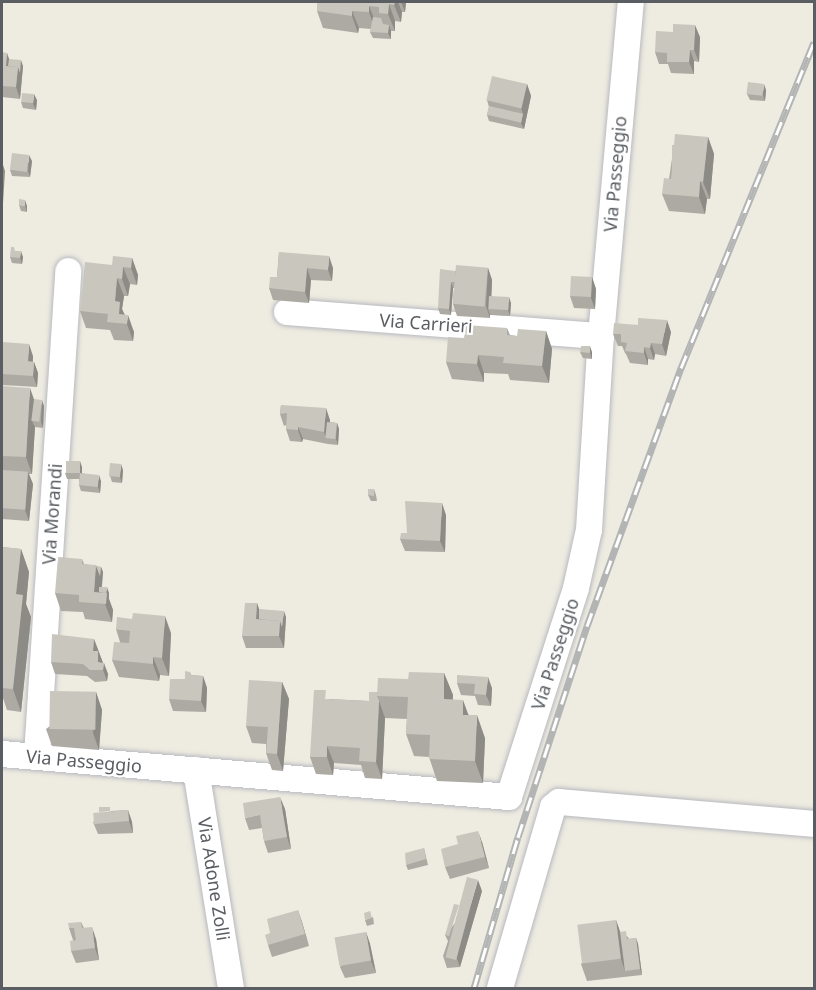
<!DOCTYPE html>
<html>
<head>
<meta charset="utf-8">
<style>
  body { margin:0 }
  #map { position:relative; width:816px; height:990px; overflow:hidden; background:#eeebe1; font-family:"Noto Sans",sans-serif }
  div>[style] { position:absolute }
  .roads { filter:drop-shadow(0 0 2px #b7b9bf) drop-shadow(0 0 2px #b7b9bf) }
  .minor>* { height:26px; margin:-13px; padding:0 13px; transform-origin:13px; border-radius:13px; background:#fff }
  .rail>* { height:7px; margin-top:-3.5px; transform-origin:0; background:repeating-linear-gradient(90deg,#fff 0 14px,#b3b4b4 0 28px); box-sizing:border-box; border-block:2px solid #b3b4b4 }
  .wall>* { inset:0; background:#adaaa3 }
  .shaded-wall>* { inset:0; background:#8d8b85 }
  .building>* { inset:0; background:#c9c6be; transform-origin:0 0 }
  span { translate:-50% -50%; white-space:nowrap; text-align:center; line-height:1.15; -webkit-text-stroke:4.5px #fff; paint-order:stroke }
  .street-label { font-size:18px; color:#5a5e63 }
  .frame { position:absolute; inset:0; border:3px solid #5a5e63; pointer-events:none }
</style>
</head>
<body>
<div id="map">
  <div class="roads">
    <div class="minor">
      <div style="left:287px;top:312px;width:315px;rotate:4.4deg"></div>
      <div style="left:2px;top:754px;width:509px;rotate:4.85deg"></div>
      <div style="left:509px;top:797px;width:219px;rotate:-72.2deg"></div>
      <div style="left:576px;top:588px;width:59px;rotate:-77.4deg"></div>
      <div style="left:589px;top:530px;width:194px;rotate:-86.5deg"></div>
      <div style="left:601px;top:336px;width:335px;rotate:-84.9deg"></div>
      <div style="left:37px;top:756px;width:486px;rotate:-86.3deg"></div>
      <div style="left:196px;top:770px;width:221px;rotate:80.9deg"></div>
      <div style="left:500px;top:988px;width:189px;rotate:-73.7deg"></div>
      <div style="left:553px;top:807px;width:8px;rotate:-40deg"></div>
      <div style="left:559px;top:802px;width:256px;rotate:4.9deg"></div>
    </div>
  </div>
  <div class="rail">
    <div style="left:474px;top:988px;width:157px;rotate:-73.8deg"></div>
    <div style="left:518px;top:837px;width:222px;rotate:-71.9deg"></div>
    <div style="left:587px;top:626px;width:275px;rotate:-70deg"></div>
    <div style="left:681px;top:368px;width:352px;rotate:-67.8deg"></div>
  </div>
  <div class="wall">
    <div style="clip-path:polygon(317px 2px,406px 2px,405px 12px,402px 12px,401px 22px,395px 21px,395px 31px,391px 31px,391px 39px,373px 38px,370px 32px,371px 29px,359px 28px,358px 33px,323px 28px,317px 11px)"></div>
    <div style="clip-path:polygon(673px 32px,700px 37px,699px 62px,694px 61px,694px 74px,671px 73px,668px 64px,659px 64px,655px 52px)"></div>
    <div style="clip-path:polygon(2px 52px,9px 59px,23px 66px,20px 99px,2px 97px)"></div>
    <div style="clip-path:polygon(527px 84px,531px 96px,524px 129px,489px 121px,487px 115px,489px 107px,487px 100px)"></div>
    <div style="clip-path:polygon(766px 90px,765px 101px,750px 100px,747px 94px)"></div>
    <div style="clip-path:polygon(37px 100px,36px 110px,23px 108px,21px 102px)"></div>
    <div style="clip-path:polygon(708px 137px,714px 154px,710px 199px,707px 199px,705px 214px,669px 211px,662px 194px,669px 179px,674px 145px)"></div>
    <div style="clip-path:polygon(32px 161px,30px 177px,12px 176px,10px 170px)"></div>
    <div style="clip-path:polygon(19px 205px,27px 206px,27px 212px,21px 211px)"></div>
    <div style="clip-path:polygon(16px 251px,23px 257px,22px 264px,12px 263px,10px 257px)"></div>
    <div style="clip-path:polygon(279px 252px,333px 268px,332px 281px,311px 280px,309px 303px,273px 300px,269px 288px,277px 277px)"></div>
    <div style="clip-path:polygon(132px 258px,138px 275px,137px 285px,130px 284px,128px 296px,124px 296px,122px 309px,134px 332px,133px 341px,114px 340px,110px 330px,86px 328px,80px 311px,112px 265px)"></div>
    <div style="clip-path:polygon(488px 268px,492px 280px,491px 296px,511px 303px,510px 316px,490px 315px,490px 318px,457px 316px,453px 304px,454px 288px,453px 288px,451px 315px,440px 314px,438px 308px,455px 271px)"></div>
    <div style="clip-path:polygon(592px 277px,596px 289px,595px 309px,574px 308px,570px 296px)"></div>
    <div style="clip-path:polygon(507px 328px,510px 335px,517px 336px,546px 331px,552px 349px,549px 383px,510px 380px,508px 374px,484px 373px,484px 382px,452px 379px,446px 362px,464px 338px)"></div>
    <div style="clip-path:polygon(671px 332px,666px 356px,655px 354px,654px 360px,648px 359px,648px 365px,630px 363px,626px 354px,625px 353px,622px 346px,618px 346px,613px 334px)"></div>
    <div style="clip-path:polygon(2px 342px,33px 356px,33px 362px,34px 362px,38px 373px,37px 387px,2px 385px)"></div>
    <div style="clip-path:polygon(580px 352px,592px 352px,592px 359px,583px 358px)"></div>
    <div style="clip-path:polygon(2px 386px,34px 399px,44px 406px,43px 428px,35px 427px,32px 474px,29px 474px,33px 484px,29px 521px,2px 519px)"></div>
    <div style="clip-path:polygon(281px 405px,330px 420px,330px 422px,337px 423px,339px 429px,338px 445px,328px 444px,303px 439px,302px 442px,290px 441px,286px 429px,286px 425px,284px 426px,280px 414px)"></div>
    <div style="clip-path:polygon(82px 467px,82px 473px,101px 481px,100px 493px,81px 491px,79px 485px,79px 479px,67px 479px,65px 473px)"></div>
    <div style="clip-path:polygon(123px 470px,122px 483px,112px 482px,110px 476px)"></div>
    <div style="clip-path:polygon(374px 489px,376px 495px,377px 501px,371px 501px,368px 495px)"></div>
    <div style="clip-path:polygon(446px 515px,445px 552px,405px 551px,400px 539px,407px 533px)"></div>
    <div style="clip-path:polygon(2px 547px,21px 549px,29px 572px,26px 604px,31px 617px,21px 712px,7px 710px,2px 695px)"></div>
    <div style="clip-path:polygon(82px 559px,84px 564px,101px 567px,103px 572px,102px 587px,109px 593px,109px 599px,113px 610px,112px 622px,85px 619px,83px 612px,61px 611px,55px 593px)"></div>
    <div style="clip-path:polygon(257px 603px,259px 609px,286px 617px,284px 648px,246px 648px,242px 636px)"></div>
    <div style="clip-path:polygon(116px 629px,171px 633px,169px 676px,160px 675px,159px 681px,119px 677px,112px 660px,120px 642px)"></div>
    <div style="clip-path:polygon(94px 639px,103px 663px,108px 674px,107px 681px,95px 682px,87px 676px,55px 674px,51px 662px)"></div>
    <div style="clip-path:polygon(190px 672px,191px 675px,203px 676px,207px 688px,206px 712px,173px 711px,169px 699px)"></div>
    <div style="clip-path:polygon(444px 673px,453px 695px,452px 699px,469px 715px,485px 738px,483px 783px,437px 781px,429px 757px,414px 756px,406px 734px,407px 719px,385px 718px,382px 779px,365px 778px,361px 765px,334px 763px,333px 775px,316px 774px,310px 757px,329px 699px,369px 701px,377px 692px,408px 679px)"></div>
    <div style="clip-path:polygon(457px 675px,492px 688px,491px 706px,478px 705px,475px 696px,461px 695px,457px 683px)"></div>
    <div style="clip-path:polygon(282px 682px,289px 699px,283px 771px,272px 770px,266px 753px,266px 744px,252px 743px,246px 726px)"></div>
    <div style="clip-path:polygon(96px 692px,102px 710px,99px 750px,52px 746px,46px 729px)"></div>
    <div style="clip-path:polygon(285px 809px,291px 849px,268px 853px,264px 841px,262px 828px,249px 830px,245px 818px)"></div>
    <div style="clip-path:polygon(128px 810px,132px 822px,133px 833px,98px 834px,93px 822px,111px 811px)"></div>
    <div style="clip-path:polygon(482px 842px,489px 868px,450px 879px,445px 867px)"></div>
    <div style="clip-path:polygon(424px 848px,428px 865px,408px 870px,406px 865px)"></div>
    <div style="clip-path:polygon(482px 891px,460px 967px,447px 968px,443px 956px,448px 941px,445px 935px)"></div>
    <div style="clip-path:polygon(298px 910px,309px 946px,272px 957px,268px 945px,270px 933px)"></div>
    <div style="clip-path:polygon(373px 917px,374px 924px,367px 926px,365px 920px)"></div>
    <div style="clip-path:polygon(616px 920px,620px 932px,628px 937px,629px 939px,636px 938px,638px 944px,642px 975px,587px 981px,581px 964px)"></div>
    <div style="clip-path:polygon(81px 922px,84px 928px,96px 939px,99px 960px,76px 963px,71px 951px,73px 940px,69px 928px)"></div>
    <div style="clip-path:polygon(366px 932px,370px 944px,376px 973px,345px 978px,340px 967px)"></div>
  </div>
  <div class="shaded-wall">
    <div style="clip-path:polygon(395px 2px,398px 2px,402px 12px,401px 22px,394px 5px)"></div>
    <div style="clip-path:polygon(401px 2px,406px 2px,405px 12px)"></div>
    <div style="clip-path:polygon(389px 4px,395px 21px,395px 31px,388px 14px)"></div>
    <div style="clip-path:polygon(369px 6px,376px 23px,375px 30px,369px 12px)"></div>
    <div style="clip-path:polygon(352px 11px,359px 28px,358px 33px,352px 16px)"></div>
    <div style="clip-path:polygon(389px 25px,391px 31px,391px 39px,388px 33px)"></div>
    <div style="clip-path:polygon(695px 25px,700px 37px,699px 62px,694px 50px)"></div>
    <div style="clip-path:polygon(690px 50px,694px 61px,694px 74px,689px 62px)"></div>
    <div style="clip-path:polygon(7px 53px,11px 64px,10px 72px,6px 66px)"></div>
    <div style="clip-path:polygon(21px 60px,23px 66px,20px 99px,16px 87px,18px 67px)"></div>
    <div style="clip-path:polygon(527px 84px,531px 96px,524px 129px,521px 123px,523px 114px,521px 108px)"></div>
    <div style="clip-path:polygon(764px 84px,766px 90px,765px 101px,763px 95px)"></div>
    <div style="clip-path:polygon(34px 94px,37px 100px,36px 110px,33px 104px)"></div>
    <div style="clip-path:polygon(708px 137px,714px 154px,710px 199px,703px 182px)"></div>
    <div style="clip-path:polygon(29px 155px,32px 161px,30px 177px,28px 171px)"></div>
    <div style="clip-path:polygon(2px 162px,5px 171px,2px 219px)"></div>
    <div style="clip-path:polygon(700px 181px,707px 199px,705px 214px,699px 197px)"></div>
    <div style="clip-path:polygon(25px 200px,27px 206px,27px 212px,25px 206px)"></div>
    <div style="clip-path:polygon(21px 251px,23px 257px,22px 264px,20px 258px)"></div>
    <div style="clip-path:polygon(329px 256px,333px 268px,332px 281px,328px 270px)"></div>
    <div style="clip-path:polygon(132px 258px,138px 275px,137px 285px,131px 268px)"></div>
    <div style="clip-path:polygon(123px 267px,130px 284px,128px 296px,122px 279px)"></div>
    <div style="clip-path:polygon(307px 268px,311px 280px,309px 303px,305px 292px)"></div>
    <div style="clip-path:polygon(488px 268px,492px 280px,491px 309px,488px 309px,490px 315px,490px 318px,486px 306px)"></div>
    <div style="clip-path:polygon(592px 277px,596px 289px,595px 309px,591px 298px)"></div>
    <div style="clip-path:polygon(117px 278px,124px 296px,122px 309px,126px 319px,122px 324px,115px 301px)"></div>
    <div style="clip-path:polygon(451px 282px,453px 288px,451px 315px,449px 309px)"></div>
    <div style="clip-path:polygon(509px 297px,511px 303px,510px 316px,508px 310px)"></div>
    <div style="clip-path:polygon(128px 315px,134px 332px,133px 341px,127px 324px)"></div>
    <div style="clip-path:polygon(667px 320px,671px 332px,666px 356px,662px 344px)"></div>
    <div style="clip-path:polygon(546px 331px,552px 349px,549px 383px,542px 366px)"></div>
    <div style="clip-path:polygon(651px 343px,655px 354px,654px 360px,650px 348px)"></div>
    <div style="clip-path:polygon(29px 344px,33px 356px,32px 373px,28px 361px)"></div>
    <div style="clip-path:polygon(590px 346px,592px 352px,592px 359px,590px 353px)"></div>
    <div style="clip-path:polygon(644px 347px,648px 359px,648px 365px,644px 353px)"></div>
    <div style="clip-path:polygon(478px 355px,484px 373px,484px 382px,477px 364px)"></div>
    <div style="clip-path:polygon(34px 362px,38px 373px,37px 387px,33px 376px)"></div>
    <div style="clip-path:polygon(30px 388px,36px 405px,32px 421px,35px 427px,32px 474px,26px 457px)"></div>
    <div style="clip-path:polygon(42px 400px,44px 406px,43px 428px,41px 422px)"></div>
    <div style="clip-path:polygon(326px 408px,330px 420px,329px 438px,326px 438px,324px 432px)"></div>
    <div style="clip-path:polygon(337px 423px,339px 429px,338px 445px,336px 439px)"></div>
    <div style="clip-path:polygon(298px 427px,303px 439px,302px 442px,298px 430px)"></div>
    <div style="clip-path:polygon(80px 461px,82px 467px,82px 479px,80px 473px)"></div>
    <div style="clip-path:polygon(121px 464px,123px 470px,122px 483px,120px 477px)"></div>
    <div style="clip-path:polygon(28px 472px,33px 484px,29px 521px,25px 510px)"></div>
    <div style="clip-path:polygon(99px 475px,101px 481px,100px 493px,98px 487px)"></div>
    <div style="clip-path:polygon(442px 503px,446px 515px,445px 552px,440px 541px)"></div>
    <div style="clip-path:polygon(21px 549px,29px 572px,26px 604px,31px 617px,21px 712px,13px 689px,16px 594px)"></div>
    <div style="clip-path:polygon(96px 565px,100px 576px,101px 567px,103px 572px,100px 604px,94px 592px)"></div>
    <div style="clip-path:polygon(107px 587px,109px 593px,109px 599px,113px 610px,112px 622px,105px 604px)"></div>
    <div style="clip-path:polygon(257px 603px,261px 615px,261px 625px,256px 619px)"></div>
    <div style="clip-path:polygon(284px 611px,286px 617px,285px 633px,282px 627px)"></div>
    <div style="clip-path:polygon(165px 616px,171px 633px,169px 676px,162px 658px)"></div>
    <div style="clip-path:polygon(280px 621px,285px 633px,284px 648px,279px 636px)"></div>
    <div style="clip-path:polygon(94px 639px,103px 663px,100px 670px,93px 651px)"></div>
    <div style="clip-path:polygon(153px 657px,160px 675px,159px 681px,153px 664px)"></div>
    <div style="clip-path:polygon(104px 663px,108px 674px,107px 681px,103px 670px)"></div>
    <div style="clip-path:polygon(444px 673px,453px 695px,452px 722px,444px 699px)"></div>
    <div style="clip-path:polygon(203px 676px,207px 688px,206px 712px,201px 701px)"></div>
    <div style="clip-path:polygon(488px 677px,492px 688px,491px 706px,486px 695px)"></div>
    <div style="clip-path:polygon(282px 682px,289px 699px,283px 771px,277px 754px)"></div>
    <div style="clip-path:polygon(96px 692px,102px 710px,99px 750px,93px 733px)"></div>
    <div style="clip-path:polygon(463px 700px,471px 722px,463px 715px)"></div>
    <div style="clip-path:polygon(379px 701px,385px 718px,382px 779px,376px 762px)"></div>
    <div style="clip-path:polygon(477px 715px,485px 738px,483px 783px,475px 761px)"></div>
    <div style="clip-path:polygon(327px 746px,334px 763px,333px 775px,327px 757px)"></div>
    <div style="clip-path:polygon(280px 797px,285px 809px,291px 849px,287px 837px)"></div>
    <div style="clip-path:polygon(128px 810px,132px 822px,133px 833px,129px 821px)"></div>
    <div style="clip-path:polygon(478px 831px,482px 842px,489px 868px,485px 857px)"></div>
    <div style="clip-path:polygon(478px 880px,482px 891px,460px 967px,456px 956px)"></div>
    <div style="clip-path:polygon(298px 910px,302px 922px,309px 946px,305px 934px)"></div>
    <div style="clip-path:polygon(616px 920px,622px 937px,625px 971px,621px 959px)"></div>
    <div style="clip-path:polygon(92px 927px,96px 939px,99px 960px,95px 948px)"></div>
    <div style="clip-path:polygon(366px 932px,370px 944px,376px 973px,371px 961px)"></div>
    <div style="clip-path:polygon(636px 938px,638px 944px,642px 975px,640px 969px)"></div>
  </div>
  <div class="building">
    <div style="clip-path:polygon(317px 2px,395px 2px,394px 5px,389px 4px,388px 14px,379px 13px,379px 7px,369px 6px,369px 12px,352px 11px,352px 16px,317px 11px)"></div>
    <div style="clip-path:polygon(373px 17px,381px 18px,383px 24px,389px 25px,388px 33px,370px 32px)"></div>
    <div style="clip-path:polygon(673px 24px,695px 25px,694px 50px,690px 50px,689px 62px,667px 62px,667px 53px,655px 52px,656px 31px,673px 32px)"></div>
    <div style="clip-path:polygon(2px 52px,7px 53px,6px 66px,18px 67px,16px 87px,2px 86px)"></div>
    <div style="clip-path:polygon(9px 59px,21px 60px,20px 73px,18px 67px,8px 66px)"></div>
    <div style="left:492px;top:76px;width:36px;height:25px;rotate:13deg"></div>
    <div style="left:748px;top:82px;width:16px;height:12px;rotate:7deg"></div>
    <div style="left:22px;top:93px;width:12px;height:9px;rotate:5deg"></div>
    <div style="left:489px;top:106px;width:35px;height:9px;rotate:13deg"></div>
    <div style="clip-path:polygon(675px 134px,708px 137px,703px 182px,700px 181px,699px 197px,662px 194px,664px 178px,671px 179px)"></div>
    <div style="left:672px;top:145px;width:2px;height:34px"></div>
    <div style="left:12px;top:153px;width:17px;height:17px;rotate:7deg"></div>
    <div style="clip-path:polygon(19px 199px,25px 200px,25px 206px,19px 205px)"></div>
    <div style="clip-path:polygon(11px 247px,14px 247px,15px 251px,21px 251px,20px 258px,10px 257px)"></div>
    <div style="clip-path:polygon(279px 252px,329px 256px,328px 270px,307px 268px,305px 292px,269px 288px,270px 277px,277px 277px)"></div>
    <div style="clip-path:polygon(113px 256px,132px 258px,131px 268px,123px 267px,122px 279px,117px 278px,115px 301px,120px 302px,119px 314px,128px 315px,127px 324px,107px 322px,108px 314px,80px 311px,85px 262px,112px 265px)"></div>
    <div style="left:456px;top:265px;width:32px;height:39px;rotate:5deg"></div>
    <div style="clip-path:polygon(440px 269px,455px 271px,455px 282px,451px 282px,449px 309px,438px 308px)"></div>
    <div style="left:571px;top:276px;width:21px;height:20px;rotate:3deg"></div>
    <div style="left:489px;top:296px;width:20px;height:13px;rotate:3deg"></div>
    <div style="clip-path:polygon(638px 318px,667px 320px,662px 344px,651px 343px,650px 348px,644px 347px,644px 353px,625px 351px,627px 343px,621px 342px,621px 334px,613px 334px,614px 323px,638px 325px)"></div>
    <div style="clip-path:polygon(466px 325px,507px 328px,507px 335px,517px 336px,518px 329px,546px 331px,542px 366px,503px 363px,504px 357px,478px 355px,477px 364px,446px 362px,448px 337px,464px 338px)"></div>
    <div style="clip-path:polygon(2px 342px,29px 344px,28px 361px,34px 362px,33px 376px,2px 374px)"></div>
    <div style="clip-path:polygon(581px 346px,590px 346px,590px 353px,580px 352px)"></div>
    <div style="clip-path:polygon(2px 386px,30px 388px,26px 457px,2px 456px)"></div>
    <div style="left:34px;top:399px;width:8px;height:22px;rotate:7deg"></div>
    <div style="clip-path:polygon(281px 405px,326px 408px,324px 432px,298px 427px,298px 430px,286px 429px,287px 413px,280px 414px)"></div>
    <div style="left:327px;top:422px;width:10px;height:16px;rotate:6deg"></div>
    <div style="left:66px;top:461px;width:14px;height:12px"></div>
    <div style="left:110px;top:463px;width:11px;height:13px;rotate:5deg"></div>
    <div style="left:2px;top:470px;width:26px;height:38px;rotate:4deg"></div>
    <div style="left:80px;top:473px;width:19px;height:12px;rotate:6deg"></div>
    <div style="clip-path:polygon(368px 489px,374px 489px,374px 496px,368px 495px)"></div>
    <div style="clip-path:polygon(405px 501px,442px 503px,440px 541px,400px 539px,401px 533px,407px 533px)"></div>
    <div style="clip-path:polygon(2px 547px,21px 549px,16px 594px,23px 595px,13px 689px,2px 688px)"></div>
    <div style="clip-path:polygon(58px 557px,82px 559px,82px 564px,96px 565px,94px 592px,107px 593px,106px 604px,79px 602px,79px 595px,55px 593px)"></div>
    <div style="clip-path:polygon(96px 566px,101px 567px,100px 576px)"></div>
    <div style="clip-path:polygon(99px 587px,107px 587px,106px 593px,99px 592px)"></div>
    <div style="clip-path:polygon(245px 603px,257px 603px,256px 619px,280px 621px,279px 636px,242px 636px)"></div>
    <div style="clip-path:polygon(259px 609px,284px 611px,282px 627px,280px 621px,259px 619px)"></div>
    <div style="clip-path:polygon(133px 613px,165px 616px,162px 658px,153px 657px,153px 664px,112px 660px,114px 642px,129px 643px,130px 631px,116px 629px,117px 617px,132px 619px)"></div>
    <div style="clip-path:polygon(52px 634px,94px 639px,93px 651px,98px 651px,98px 662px,104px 663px,103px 670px,90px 670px,83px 664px,51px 662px)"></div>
    <div style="clip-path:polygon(185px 671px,190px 672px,190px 675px,203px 676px,201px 701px,169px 699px,170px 679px,185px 679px)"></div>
    <div style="clip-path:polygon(409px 672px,444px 673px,444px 699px,463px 700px,463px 715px,477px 715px,475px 761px,429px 759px,430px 735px,406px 734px,408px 697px,377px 696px,378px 678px,408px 679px)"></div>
    <div style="clip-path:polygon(457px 675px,488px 677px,486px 695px,474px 694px,475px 684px,457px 683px)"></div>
    <div style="clip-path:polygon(249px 680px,282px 682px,277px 754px,266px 753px,268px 727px,246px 726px)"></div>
    <div style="clip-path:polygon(314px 690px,326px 690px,325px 699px,369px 701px,369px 692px,377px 692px,377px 696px,379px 701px,376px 762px,359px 761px,360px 748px,327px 746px,327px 757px,310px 757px)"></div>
    <div style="left:50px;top:691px;width:46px;height:38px;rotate:1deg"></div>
    <div style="clip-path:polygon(280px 797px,287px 837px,264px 841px,260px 815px,245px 818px,243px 803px)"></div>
    <div style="clip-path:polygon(99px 807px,110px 807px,110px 811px,99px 812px)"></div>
    <div style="left:128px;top:810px;width:11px;height:35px;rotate:85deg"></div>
    <div style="clip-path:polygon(478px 831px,485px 857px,445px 867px,441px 849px,458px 844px,456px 836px)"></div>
    <div style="clip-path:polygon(424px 848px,426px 859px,406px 865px,405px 853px)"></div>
    <div style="left:467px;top:877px;width:11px;height:83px;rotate:15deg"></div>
    <div style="clip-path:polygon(454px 904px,459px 905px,449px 936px,445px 935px)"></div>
    <div style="clip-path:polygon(298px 910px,305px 934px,268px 945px,265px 935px,270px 933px,267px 919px)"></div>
    <div style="clip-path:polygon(370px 911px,372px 918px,365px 920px,364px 913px)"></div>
    <div style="left:616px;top:920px;width:39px;height:39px;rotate:83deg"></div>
    <div style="clip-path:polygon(81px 922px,82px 928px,92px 927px,95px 948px,71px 951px,70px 941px,76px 940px,74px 928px,69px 928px,68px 923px)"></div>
    <div style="clip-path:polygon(626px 931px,627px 939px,636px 938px,640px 969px,625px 971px,620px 932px)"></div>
    <div style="left:366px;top:932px;width:29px;height:32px;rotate:80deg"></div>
  </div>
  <div class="street-label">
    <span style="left:615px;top:174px;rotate:-85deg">Via Passeggio</span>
    <span style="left:426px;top:323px;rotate:4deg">Via Carrieri</span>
    <span style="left:52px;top:514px;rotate:-86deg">Via Morandi</span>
    <span style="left:555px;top:654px;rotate:-72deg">Via Passeggio</span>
    <span style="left:84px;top:761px;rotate:5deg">Via Passeggio</span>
    <span style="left:214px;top:879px;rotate:81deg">Via Adone Zolli</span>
  </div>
  <div class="frame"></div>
</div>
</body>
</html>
